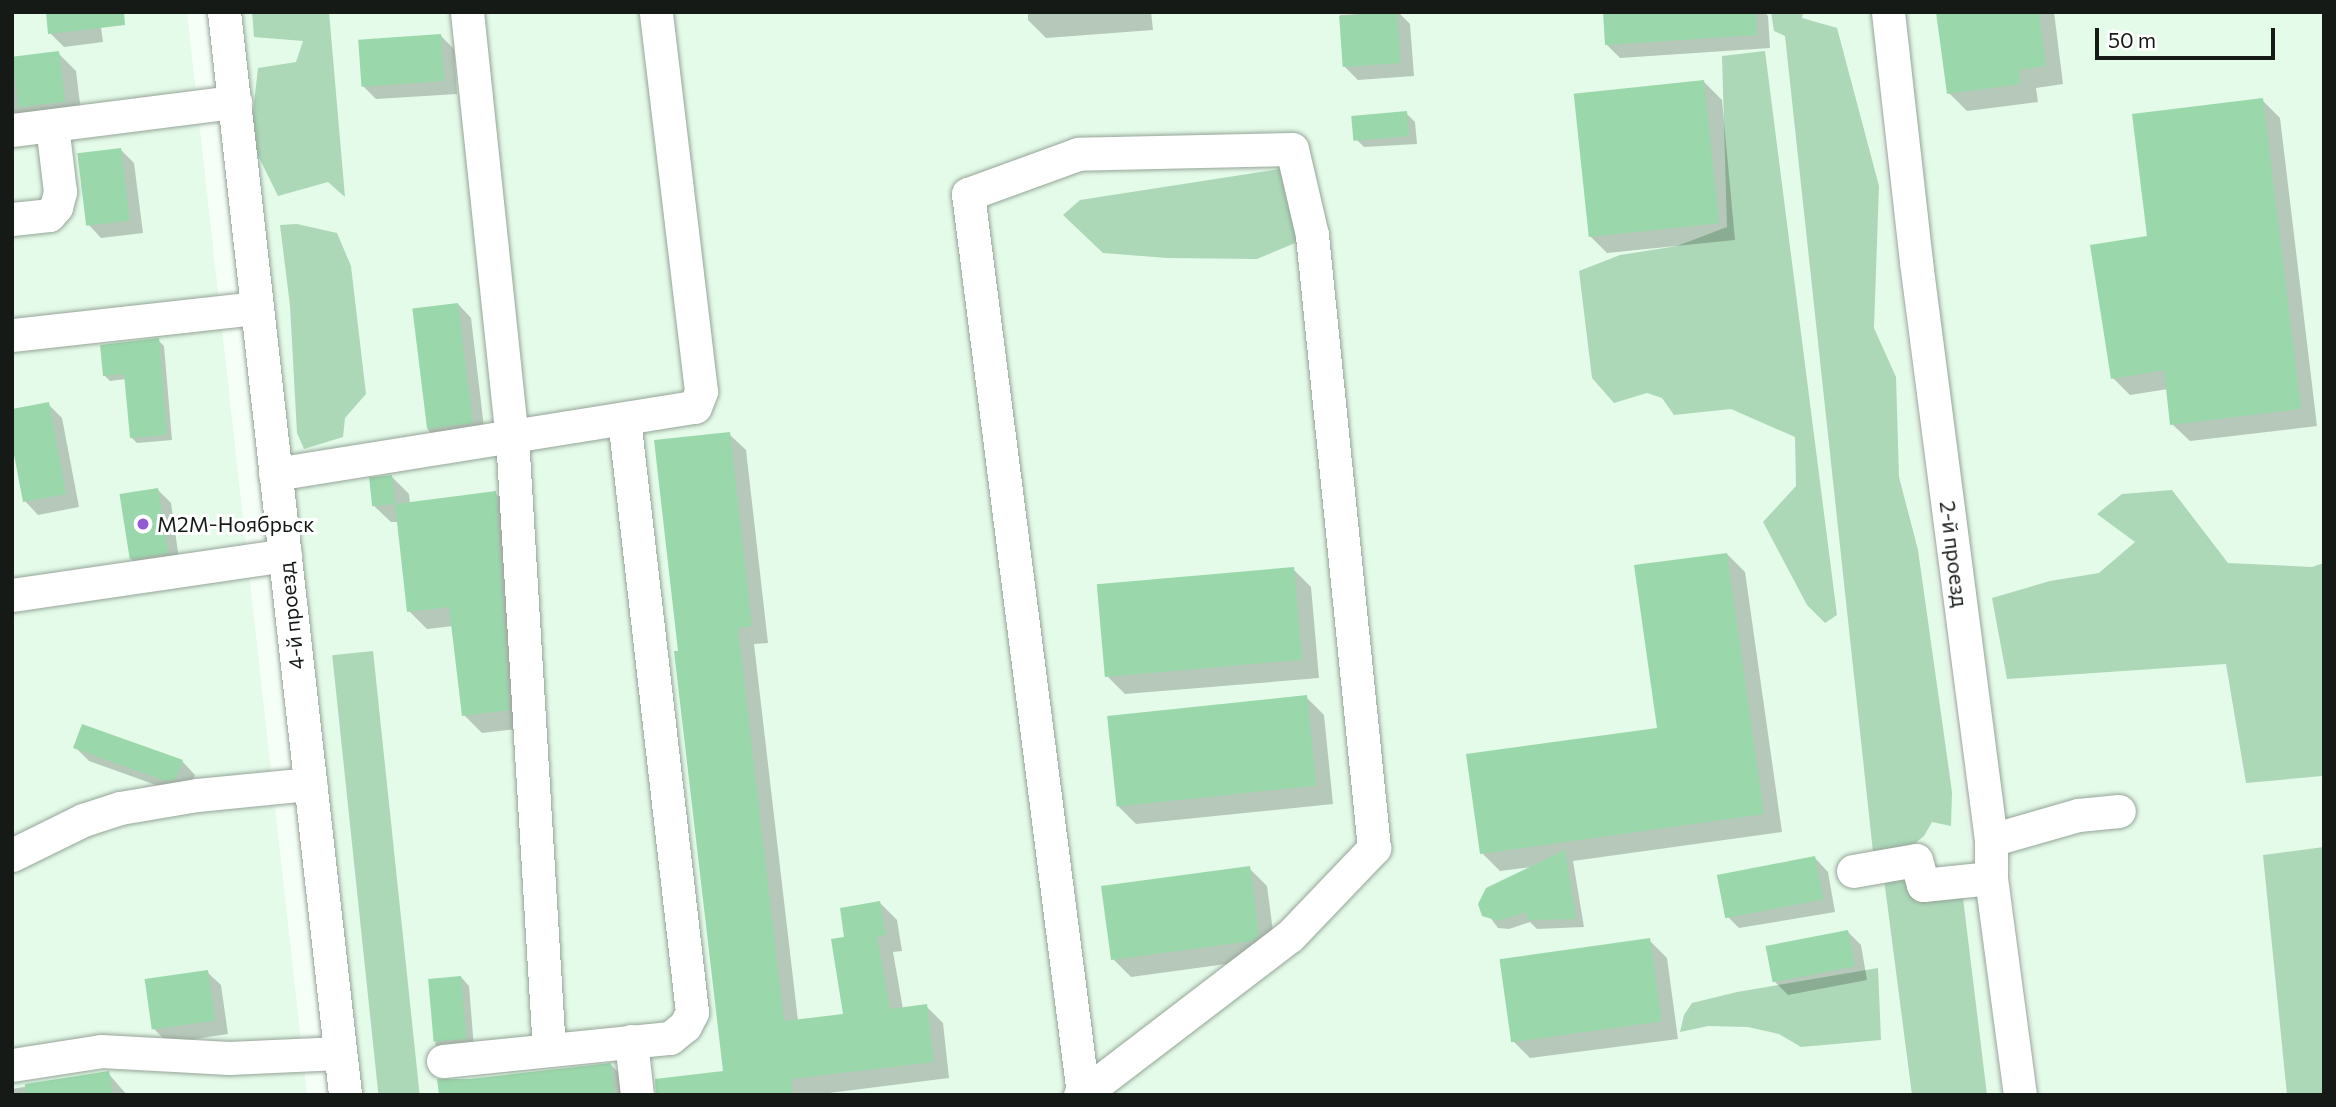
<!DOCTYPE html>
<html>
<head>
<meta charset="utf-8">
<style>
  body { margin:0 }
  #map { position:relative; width:2336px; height:1107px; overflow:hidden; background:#f5fff7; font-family:Commissioner,sans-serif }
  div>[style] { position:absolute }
  .built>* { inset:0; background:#e4fbe9 }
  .green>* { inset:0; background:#acd8b8; transform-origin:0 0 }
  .shadow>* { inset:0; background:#0003 }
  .building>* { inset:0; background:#9ad8ab; transform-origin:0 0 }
  .roads { filter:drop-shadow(0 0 2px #95a498) drop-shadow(0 0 2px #95a498) }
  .minor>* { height:33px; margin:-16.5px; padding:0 16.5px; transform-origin:16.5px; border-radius:16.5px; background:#fff }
  .dots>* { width:19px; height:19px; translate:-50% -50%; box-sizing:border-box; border:4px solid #fff; border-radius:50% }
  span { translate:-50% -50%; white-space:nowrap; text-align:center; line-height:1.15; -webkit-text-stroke:6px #fff; paint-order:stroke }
  .poi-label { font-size:21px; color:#151a16 }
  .left { translate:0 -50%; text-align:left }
  .street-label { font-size:21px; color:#151a16 }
  .frame { position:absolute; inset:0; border:14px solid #151a16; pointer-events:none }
  .scale { position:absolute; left:2095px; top:28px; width:180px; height:32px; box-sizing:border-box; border:4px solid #151a16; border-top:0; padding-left:9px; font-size:21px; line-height:24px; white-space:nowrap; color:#151a16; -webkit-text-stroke:5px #fff; paint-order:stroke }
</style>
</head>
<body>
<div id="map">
  <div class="built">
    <div style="clip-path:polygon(12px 12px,187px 12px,307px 1095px,12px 1095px)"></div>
    <div style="clip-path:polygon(229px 12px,1873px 12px,1880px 123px,2002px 1095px,352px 1095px)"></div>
    <div style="clip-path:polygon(1899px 12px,2324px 12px,2324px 1095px,2040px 1095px)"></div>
  </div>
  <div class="green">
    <div style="clip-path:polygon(252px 12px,329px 12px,345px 197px,328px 182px,278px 196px,250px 139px,258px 68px,296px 62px,303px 41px,254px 37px)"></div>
    <div style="clip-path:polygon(1771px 12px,1803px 12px,1802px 18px,1837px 28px,1879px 186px,1874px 328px,1896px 377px,1899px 477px,1918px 550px,1952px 792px,1951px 826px,1932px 822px,1924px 836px,1908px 849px,1873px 852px,1785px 36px,1774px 31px)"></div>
    <div style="clip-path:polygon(1765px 51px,1837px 615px,1825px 623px,1807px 605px,1763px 522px,1796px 486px,1795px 437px,1731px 409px,1674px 415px,1662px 398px,1647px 393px,1614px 403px,1592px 378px,1579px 271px,1620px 255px,1677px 246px,1727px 227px,1722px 56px)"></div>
    <div style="clip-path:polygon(1280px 169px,1300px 241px,1257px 259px,1167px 258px,1103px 253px,1063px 215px,1080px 200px)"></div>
    <div style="clip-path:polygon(297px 224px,337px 233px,351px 266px,366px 394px,345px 418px,343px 437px,304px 449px,297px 433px,290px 306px,280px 225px)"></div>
    <div style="clip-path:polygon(2172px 490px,2228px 563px,2312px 567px,2324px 563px,2324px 785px,2322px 776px,2246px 783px,2226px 664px,2007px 679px,1992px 598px,2050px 581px,2099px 573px,2135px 542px,2097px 514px,2122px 494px)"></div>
    <div style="left:373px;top:651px;width:446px;height:41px;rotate:84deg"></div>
    <div style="clip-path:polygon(2324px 847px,2324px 1095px,2287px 1095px,2263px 855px)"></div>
    <div style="clip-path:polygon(1896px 871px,1936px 893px,1963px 898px,1987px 1095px,1912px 1095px,1884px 879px)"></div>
    <div style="clip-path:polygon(1878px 968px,1881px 1040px,1801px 1047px,1779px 1034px,1748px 1027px,1708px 1026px,1680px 1032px,1684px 1015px,1692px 1003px,1737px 992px)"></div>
  </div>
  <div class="shadow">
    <div style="clip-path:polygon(99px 12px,103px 42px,64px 47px,50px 33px)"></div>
    <div style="clip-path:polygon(1028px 12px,1151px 12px,1153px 30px,1046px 38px,1028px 20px)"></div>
    <div style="clip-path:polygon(1398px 12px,1410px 24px,1414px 76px,1358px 80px,1345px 67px,1340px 15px)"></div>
    <div style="clip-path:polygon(1611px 12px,1764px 12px,1768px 16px,1770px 48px,1620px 58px,1606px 44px)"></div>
    <div style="clip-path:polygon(1938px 12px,2054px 12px,2063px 84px,2036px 88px,2038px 102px,1967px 111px,1949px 93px)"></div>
    <div style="clip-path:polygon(441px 36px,454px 49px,457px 94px,376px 99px,362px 85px)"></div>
    <div style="clip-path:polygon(58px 53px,76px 71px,82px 120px,12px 127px,12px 58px)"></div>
    <div style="clip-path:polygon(1704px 82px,1722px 100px,1735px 240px,1607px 253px,1589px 235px)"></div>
    <div style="clip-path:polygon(2262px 100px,2280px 118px,2317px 426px,2190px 441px,2172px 424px,2168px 389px,2130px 395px,2113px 378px,2149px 237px)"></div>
    <div style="clip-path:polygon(1406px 113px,1415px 122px,1417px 144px,1364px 147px,1355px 138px)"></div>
    <div style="clip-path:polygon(120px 149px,134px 163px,143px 233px,101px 238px,88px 224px)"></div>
    <div style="clip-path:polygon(458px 304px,471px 318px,485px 436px,441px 443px,428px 430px)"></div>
    <div style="clip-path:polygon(158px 340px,164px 346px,172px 440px,137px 443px,131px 437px,126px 379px,110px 381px,104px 375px)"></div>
    <div style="clip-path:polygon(48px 404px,62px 418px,79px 507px,38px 515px,25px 501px)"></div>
    <div style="clip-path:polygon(729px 434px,746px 450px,768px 643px,754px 644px,798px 1021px,845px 1016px,846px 939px,880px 903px,897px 920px,902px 951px,893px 952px,903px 1009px,926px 1006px,943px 1023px,949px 1078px,813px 1095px,660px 1095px,725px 1072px,680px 652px)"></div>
    <div style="clip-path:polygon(392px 477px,409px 494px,410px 504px,495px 493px,513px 511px,526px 728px,482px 733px,464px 715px,453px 626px,427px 629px,409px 611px,399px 522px,391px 522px,373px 505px)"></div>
    <div style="clip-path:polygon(158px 490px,171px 503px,180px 566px,143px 571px,130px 558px)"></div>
    <div style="clip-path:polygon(1727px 554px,1745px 572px,1782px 832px,1573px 861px,1584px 927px,1537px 929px,1530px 922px,1509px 929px,1498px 928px,1480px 904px,1532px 867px,1500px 871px,1482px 853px,1659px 729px)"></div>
    <div style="clip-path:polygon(1293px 569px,1311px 587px,1319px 678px,1125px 694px,1107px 676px)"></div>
    <div style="clip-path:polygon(1306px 697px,1324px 715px,1333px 804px,1136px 824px,1118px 806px)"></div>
    <div style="clip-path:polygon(75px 747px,182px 761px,195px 775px,189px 792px,181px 794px,89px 761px)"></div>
    <div style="clip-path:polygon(1815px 858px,1828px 872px,1835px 912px,1739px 928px,1725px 914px)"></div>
    <div style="clip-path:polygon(1249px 868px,1267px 886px,1276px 954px,1270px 958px,1131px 977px,1113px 959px)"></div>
    <div style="clip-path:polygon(1847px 931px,1861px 945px,1867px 980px,1788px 995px,1774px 981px)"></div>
    <div style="clip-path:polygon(1649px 940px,1667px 958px,1678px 1039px,1530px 1058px,1512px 1040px)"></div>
    <div style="clip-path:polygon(207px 972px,221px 985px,228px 1034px,168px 1043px,154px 1029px)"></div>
    <div style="clip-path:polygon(461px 977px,469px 986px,474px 1048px,443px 1053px,435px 1044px)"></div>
    <div style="clip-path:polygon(611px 1065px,629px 1083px,630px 1095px,441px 1095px,469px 1081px)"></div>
    <div style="clip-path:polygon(108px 1073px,127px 1095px,12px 1095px,12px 1089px)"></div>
  </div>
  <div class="building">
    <div style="clip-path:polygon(46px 12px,124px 12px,125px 25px,48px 34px)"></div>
    <div style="left:1397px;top:12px;width:51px;height:58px;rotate:86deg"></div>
    <div style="clip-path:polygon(1603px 12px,1756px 12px,1757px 35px,1605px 45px)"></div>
    <div style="clip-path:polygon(1936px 12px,2039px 12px,2046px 66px,2019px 70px,2021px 84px,1947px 94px)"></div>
    <div style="left:441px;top:34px;width:47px;height:83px;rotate:86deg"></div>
    <div style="left:59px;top:51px;width:51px;height:47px;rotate:83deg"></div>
    <div style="left:1704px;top:80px;width:144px;height:131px;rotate:84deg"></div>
    <div style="clip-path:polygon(2263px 98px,2301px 409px,2170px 425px,2164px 370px,2111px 379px,2090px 245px,2147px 236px,2132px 114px)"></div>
    <div style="left:1407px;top:111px;width:25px;height:56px;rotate:85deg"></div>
    <div style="left:121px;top:148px;width:73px;height:44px;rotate:83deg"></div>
    <div style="left:458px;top:303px;width:121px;height:46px;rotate:83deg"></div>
    <div style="clip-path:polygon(159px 338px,167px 435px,130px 438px,124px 374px,103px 376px,100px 345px)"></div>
    <div style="clip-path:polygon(49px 402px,66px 494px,23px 502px,12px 444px,12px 409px)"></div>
    <div style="clip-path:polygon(730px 432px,752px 626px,738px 628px,784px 1021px,843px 1014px,831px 939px,844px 937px,840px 908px,880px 901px,886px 935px,877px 936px,890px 1009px,927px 1004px,934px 1062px,791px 1079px,793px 1095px,656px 1095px,655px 1079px,723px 1071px,674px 651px,678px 651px,654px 440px)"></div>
    <div style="left:392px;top:475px;width:29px;height:23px;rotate:84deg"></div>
    <div style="left:158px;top:488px;width:66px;height:39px;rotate:81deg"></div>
    <div style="clip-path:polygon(496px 491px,509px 710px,462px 716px,449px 607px,407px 612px,395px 504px)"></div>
    <div style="clip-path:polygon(1727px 553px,1764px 814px,1480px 854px,1466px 754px,1657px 728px,1634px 565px)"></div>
    <div style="left:1294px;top:567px;width:93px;height:198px;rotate:85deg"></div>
    <div style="left:1307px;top:695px;width:91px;height:201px;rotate:84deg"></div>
    <div style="clip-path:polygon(82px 724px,183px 760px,176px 779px,166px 781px,73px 748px)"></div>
    <div style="clip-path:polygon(1565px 850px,1576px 919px,1527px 920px,1526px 912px,1499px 921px,1482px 916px,1478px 904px,1486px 888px)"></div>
    <div style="left:1815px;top:856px;width:44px;height:100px;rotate:79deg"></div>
    <div style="clip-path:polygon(1250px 866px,1259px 935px,1252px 941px,1111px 960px,1101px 886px)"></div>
    <div style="left:1848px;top:930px;width:37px;height:84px;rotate:79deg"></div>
    <div style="left:1650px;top:938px;width:84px;height:152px;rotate:82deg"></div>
    <div style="left:208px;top:970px;width:51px;height:64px;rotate:82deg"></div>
    <div style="left:461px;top:976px;width:63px;height:33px;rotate:85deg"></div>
    <div style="clip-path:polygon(611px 1063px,615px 1095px,439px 1095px,437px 1079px,469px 1079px)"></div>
    <div style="clip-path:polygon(109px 1071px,113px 1095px,26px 1095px,25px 1084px)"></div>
  </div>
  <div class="roads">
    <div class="minor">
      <div style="left:224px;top:12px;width:1090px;rotate:83.62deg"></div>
      <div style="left:467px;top:12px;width:427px;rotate:84deg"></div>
      <div style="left:512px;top:437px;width:614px;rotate:86.55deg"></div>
      <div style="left:1888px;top:12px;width:252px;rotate:83.6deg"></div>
      <div style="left:1916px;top:262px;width:583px;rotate:82.61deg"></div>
      <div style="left:1991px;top:840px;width:38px;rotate:90deg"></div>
      <div style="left:1991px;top:878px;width:219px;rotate:82.4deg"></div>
      <div style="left:12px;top:130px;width:225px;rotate:-7.2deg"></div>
      <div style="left:12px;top:219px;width:37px;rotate:-6deg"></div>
      <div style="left:49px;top:215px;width:11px;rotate:-49deg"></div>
      <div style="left:56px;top:207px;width:16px;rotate:-75deg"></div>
      <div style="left:60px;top:192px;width:67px;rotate:-96.8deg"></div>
      <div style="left:12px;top:335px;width:246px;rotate:-6.3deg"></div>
      <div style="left:275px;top:474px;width:425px;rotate:-9.1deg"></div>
      <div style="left:695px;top:407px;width:17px;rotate:-69deg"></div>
      <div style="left:701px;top:391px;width:382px;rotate:-96.8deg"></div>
      <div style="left:12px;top:595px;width:276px;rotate:-8.3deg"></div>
      <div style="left:1991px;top:840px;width:91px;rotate:-16deg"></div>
      <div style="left:2078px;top:815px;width:41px;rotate:-5.6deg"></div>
      <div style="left:12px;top:855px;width:79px;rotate:-26.2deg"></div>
      <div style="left:83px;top:820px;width:39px;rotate:-18deg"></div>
      <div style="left:120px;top:808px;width:78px;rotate:-9.6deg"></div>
      <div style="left:197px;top:795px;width:114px;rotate:-5.6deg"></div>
      <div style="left:1853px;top:871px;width:64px;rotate:-9.9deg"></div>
      <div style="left:1916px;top:860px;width:26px;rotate:74deg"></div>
      <div style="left:1923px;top:885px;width:68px;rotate:-5.9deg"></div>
      <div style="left:631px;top:1041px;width:54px;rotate:83.7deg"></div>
      <div style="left:443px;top:1061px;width:228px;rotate:-5.8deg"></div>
      <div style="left:670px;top:1038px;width:19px;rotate:-39deg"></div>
      <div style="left:685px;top:1026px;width:16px;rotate:-63deg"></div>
      <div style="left:692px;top:1012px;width:597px;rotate:-96.54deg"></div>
      <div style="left:12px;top:1065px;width:90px;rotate:-8.9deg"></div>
      <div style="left:101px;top:1051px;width:128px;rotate:3.1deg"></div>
      <div style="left:229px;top:1058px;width:111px;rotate:-2.6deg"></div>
      <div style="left:1080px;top:1095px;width:3px;rotate:-18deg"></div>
      <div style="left:1083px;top:1094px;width:260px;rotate:-37.4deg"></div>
      <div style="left:1290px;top:936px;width:122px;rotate:-46.3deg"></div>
      <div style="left:1374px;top:848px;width:616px;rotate:-95.78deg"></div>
      <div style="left:1312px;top:235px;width:88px;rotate:-103.1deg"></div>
      <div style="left:1292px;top:149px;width:214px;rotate:178.7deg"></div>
      <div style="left:1078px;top:154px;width:117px;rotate:160deg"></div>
      <div style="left:968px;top:194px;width:907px;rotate:82.72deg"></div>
    </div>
  </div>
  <div class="dots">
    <div style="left:143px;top:524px;background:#945cd4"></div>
  </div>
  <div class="poi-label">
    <span class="left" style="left:157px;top:524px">М2М-Ноябрьск</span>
  </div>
  <div class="street-label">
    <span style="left:1954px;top:554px;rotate:83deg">2-й проезд</span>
    <span style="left:291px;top:616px;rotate:-96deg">4-й проезд</span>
  </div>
  <div class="frame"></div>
  <div class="scale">50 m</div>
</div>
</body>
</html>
